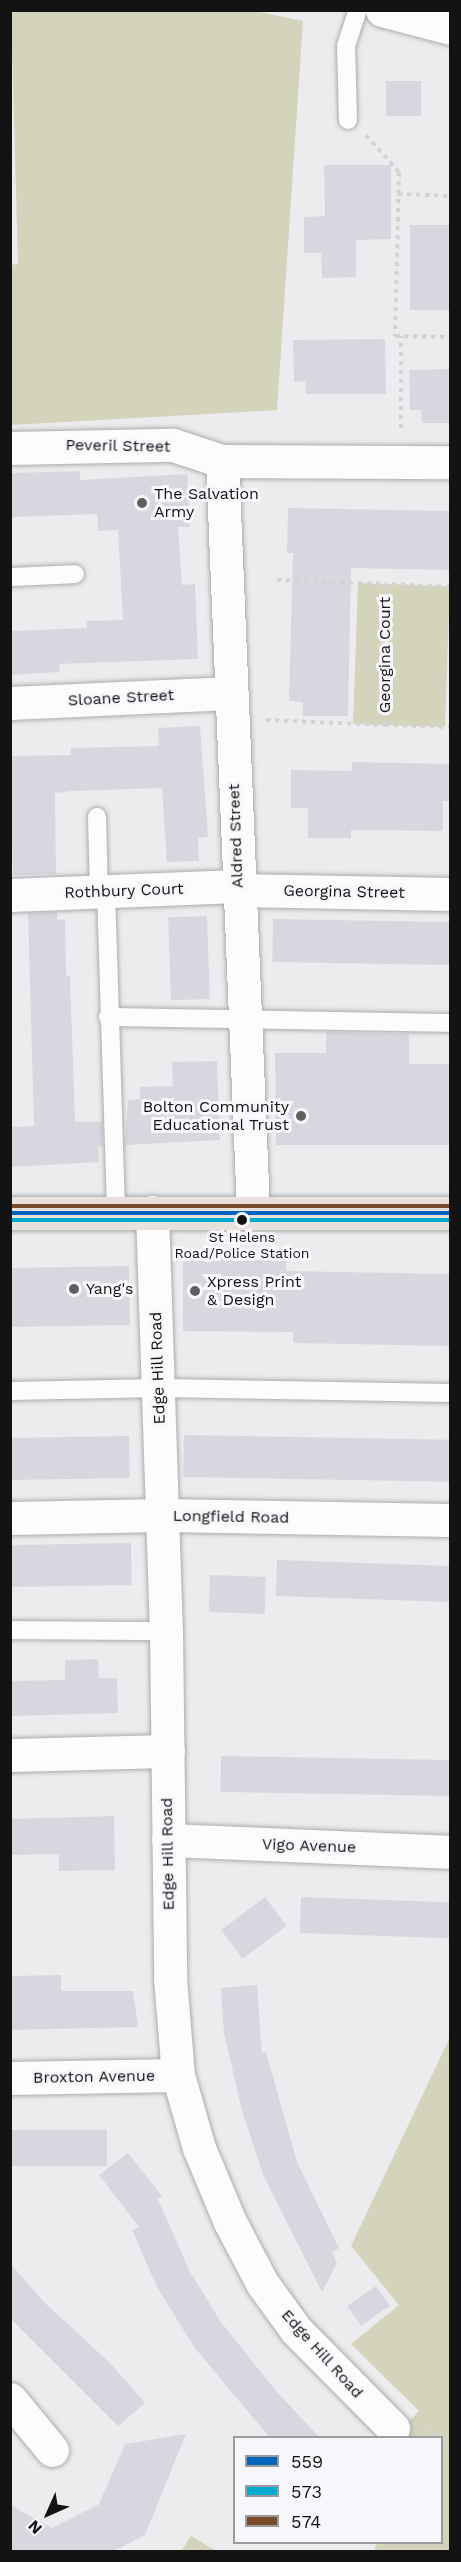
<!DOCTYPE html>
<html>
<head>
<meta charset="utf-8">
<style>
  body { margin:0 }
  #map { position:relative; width:461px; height:2562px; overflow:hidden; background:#ececee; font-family:"Work Sans",sans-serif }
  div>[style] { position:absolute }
  .green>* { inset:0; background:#d3d4bb; transform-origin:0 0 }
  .building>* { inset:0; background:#dad6df; transform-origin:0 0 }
  .path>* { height:4px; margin-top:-2px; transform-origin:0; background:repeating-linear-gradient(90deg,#d3d3d4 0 4.5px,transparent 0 9px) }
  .roads { filter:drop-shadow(0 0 2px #abacad) drop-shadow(0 0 2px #abacad) }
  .lane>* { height:18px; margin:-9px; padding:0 9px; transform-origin:9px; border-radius:9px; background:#fcfcfc }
  .street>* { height:33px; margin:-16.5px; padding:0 16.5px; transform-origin:16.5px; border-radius:16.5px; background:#fcfcfc }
  .primary>* { height:33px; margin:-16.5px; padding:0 16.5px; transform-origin:16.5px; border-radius:16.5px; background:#e9e1dd }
  .bus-1>* { height:4.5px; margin:-2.25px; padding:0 2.25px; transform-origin:2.25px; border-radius:2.25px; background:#0065bd }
  .bus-2>* { height:4.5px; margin:-2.25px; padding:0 2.25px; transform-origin:2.25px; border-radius:2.25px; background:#00a9ce }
  .bus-3>* { height:4.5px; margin:-2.25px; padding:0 2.25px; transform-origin:2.25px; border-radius:2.25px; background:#7a4b2a }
  .dots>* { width:16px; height:16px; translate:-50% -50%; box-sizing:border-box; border:3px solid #f8f8fc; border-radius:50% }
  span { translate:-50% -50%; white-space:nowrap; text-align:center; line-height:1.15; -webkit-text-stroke:6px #f8f8fc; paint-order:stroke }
  .bus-label { font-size:14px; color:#131314 }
  .street-label { font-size:16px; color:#131314 }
  .poi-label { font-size:16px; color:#131314 }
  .left { translate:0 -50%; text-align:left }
  .right { translate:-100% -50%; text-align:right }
  .frame { position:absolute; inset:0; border:12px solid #131314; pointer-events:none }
  .legend { position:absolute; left:233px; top:2436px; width:210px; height:108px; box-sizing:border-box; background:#f8f8fc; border:2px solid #9c9c9f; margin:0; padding:8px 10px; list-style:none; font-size:18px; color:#131314 }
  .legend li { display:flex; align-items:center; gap:12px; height:30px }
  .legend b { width:30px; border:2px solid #9c9c9f }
  .north { position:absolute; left:18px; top:2484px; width:60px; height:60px; -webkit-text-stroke:4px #f8f8fc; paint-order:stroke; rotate:225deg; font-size:16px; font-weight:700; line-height:24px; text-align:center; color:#131314 }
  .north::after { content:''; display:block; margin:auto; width:21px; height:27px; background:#131314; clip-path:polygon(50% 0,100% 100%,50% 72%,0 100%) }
</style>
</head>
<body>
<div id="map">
  <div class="green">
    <div style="clip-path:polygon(251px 10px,303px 21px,277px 410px,11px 425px,10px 265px,18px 264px,11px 11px)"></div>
    <div style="left:358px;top:583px;width:92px;height:141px;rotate:2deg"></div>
    <div style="clip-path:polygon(450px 2037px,450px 2551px,374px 2551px,377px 2543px,442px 2542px,442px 2438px,394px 2437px,419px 2411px,351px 2344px,399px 2305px,351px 2246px)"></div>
    <div style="clip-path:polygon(191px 2536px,216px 2551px,181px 2551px)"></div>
  </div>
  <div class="building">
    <div style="left:386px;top:81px;width:35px;height:35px"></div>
    <div style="clip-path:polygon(324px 165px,391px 165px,391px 239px,356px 240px,356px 277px,322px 278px,321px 253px,304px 253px,304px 217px,325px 216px)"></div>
    <div style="left:410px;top:225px;width:40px;height:85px"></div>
    <div style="clip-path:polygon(385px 339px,386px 394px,306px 394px,305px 381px,294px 382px,293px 340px)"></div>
    <div style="clip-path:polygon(450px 369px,450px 423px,422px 423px,421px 410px,410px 410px,409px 370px)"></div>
    <div style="clip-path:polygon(80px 471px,80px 480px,187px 474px,190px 527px,178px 527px,182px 585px,195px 584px,198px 659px,59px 664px,60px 672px,10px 675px,10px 631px,87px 628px,86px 621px,123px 620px,118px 530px,98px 531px,97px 514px,10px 517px,10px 473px)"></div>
    <div style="clip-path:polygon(288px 508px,450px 511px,450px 570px,351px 568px,348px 716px,303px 716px,303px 702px,289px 701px,293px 553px,287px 553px)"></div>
    <div style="clip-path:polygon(200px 726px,208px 837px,198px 838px,199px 861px,167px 862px,162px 788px,72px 791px,55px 793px,56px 874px,13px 875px,10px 756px,71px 755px,71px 748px,159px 746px,158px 728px)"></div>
    <div style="clip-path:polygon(352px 762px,450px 764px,450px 801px,443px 801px,443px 831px,351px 830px,351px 838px,308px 838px,308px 808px,291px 808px,291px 770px,352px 771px)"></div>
    <div style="clip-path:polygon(57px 912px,57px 920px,65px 919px,66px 976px,70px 976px,75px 1122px,102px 1122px,103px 1147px,98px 1147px,99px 1162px,10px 1167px,10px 1127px,34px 1126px,28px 913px)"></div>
    <div style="left:207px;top:916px;width:83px;height:39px;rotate:88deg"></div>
    <div style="left:273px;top:919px;width:177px;height:43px;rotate:1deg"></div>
    <div style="clip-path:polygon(326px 1032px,409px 1034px,409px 1064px,450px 1064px,450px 1145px,276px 1145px,275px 1053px,326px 1053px)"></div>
    <div style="clip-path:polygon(217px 1061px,220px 1140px,125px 1145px,128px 1100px,140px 1099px,140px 1087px,173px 1086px,172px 1062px)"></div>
    <div style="clip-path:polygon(183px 1259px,286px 1260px,286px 1271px,450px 1274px,450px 1346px,293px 1343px,293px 1332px,183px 1331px)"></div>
    <div style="left:129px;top:1266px;width:59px;height:119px;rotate:89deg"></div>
    <div style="left:184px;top:1435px;width:266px;height:42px;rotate:1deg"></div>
    <div style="left:129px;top:1436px;width:42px;height:119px;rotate:89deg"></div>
    <div style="left:131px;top:1543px;width:42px;height:121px;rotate:89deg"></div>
    <div style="left:277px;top:1560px;width:173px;height:36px;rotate:2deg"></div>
    <div style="left:210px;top:1575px;width:56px;height:37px;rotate:2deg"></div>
    <div style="clip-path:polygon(98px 1659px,99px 1678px,117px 1678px,118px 1713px,10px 1716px,10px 1681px,65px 1680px,65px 1660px)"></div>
    <div style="left:221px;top:1756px;width:229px;height:36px;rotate:1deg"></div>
    <div style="clip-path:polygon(114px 1816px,115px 1870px,59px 1871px,59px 1854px,10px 1855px,10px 1819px)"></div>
    <div style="left:265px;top:1897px;width:36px;height:55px;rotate:53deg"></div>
    <div style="left:301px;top:1897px;width:149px;height:36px;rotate:2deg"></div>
    <div style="clip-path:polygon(61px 1975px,61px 1991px,133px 1991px,138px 2027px,10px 2030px,10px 1976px)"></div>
    <div style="clip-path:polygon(257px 1985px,262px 2053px,266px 2052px,297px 2162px,339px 2248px,332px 2252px,337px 2263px,322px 2292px,263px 2175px,242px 2111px,224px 2033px,221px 1988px)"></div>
    <div style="left:107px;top:2130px;width:36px;height:97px;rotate:90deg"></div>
    <div style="clip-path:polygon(128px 2153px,162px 2196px,158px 2199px,189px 2270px,221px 2322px,276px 2391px,320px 2438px,270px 2438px,194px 2347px,157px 2287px,132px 2230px,139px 2227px,99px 2175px)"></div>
    <div style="clip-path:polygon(10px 2263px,45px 2303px,109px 2362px,145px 2403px,118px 2426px,10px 2318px)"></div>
    <div style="left:376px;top:2286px;width:24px;height:35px;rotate:55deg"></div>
    <div style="clip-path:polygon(186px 2434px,145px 2535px,112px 2552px,10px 2552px,10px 2505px,52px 2528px,99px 2504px,125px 2444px)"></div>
  </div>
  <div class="path">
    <div style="left:366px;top:135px;width:50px;rotate:48.3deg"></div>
    <div style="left:399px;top:172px;width:164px;rotate:91.4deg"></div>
    <div style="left:395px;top:336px;width:55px;rotate:1deg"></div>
    <div style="left:398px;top:194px;width:52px;rotate:2.2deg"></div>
    <div style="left:401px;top:428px;width:92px;rotate:-90deg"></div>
    <div style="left:277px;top:580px;width:109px;rotate:2.1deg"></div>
    <div style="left:450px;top:587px;width:64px;rotate:-177.3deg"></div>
    <div style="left:386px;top:584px;width:141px;rotate:90.4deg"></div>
    <div style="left:385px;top:725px;width:65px;rotate:1.8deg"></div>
    <div style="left:266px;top:720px;width:119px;rotate:2.4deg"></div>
    <div style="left:425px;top:2428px;width:14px;rotate:45deg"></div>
    <div style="left:442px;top:2444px;width:11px;rotate:45deg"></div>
  </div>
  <div class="roads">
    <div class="lane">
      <div style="left:348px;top:120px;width:74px;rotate:-91.5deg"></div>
      <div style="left:346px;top:46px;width:38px;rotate:-72deg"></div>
      <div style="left:10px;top:577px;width:65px;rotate:-2.6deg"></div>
      <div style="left:97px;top:817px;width:75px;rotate:88.5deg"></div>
      <div style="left:106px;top:891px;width:322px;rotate:88.2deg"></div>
      <div style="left:108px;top:1017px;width:342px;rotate:1deg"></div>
      <div style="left:10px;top:1391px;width:149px;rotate:-1.2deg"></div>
      <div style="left:159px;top:1388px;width:291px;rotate:1deg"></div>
      <div style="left:10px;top:1630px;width:156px;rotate:0.4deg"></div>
    </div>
    <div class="street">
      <div style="left:382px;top:10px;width:70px;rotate:14.8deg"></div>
      <div style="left:10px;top:448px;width:163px;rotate:-1.1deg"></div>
      <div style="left:173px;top:445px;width:52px;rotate:18.1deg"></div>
      <div style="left:222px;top:461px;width:228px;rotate:0.3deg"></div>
      <div style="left:222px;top:461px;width:751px;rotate:87.63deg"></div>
      <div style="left:10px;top:703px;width:221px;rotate:-2.6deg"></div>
      <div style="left:238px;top:890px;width:212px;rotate:1.1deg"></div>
      <div style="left:10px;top:895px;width:227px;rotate:-2.3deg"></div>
      <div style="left:152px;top:1212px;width:419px;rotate:88.1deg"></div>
      <div style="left:166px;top:1631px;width:347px;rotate:89.3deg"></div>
      <div style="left:170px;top:1978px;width:97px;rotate:85.3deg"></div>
      <div style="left:178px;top:2075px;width:76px;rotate:74deg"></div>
      <div style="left:199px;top:2148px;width:80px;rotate:67.3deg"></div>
      <div style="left:230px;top:2222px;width:69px;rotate:62.3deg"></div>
      <div style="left:262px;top:2283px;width:58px;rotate:54.1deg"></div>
      <div style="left:296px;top:2330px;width:138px;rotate:45.3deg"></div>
      <div style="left:10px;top:1518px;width:153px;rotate:-1.1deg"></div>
      <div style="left:163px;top:1515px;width:287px;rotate:1deg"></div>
      <div style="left:10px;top:1755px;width:158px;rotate:-1.5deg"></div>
      <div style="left:168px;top:1840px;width:282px;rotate:2.4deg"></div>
      <div style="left:10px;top:2078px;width:168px;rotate:-1deg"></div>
      <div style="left:10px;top:2399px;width:66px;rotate:50.5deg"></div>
    </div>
    <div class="primary">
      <div style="left:10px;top:1213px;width:440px"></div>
    </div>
  </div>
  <div class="bus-1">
    <div style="left:10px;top:1213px;width:440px"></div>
  </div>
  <div class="bus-2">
    <div style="left:10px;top:1220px;width:440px"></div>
  </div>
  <div class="bus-3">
    <div style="left:10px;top:1206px;width:440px"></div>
  </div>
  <div class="dots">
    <div style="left:142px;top:503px;background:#5f5f60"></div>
    <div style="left:301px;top:1116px;background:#5f5f60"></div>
    <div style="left:242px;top:1220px;background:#131314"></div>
    <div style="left:74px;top:1289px;background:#5f5f60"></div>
    <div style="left:195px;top:1291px;background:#5f5f60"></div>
  </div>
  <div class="bus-label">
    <span style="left:242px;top:1245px">St Helens<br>Road/Police Station</span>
  </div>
  <div class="street-label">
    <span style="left:118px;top:446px;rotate:1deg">Peveril Street</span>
    <span style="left:385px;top:655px;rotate:-90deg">Georgina Court</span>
    <span style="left:121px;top:698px;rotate:-3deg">Sloane Street</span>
    <span style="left:236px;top:836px;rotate:-92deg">Aldred Street</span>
    <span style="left:124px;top:891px;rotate:-2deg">Rothbury Court</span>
    <span style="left:344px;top:892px;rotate:1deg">Georgina Street</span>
    <span style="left:158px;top:1368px;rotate:-92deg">Edge Hill Road</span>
    <span style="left:231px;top:1517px;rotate:1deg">Longfield Road</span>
    <span style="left:309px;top:1846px;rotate:2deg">Vigo Avenue</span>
    <span style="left:168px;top:1854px;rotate:-91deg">Edge Hill Road</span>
    <span style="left:94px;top:2077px;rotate:-1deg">Broxton Avenue</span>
    <span style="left:322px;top:2354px;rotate:48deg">Edge Hill Road</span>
  </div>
  <div class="poi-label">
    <span class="left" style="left:154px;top:503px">The Salvation<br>Army</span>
    <span class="right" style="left:289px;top:1116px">Bolton Community<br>Educational Trust</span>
    <span class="left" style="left:207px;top:1291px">Xpress Print<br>&amp; Design</span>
    <span class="left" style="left:86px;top:1289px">Yang's</span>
  </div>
  <div class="frame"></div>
  <ul class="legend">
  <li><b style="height:8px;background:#0065bd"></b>559</li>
  <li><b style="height:8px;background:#00a9ce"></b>573</li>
  <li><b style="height:8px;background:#7a4b2a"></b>574</li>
  </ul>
  <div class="north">N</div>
</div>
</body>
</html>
